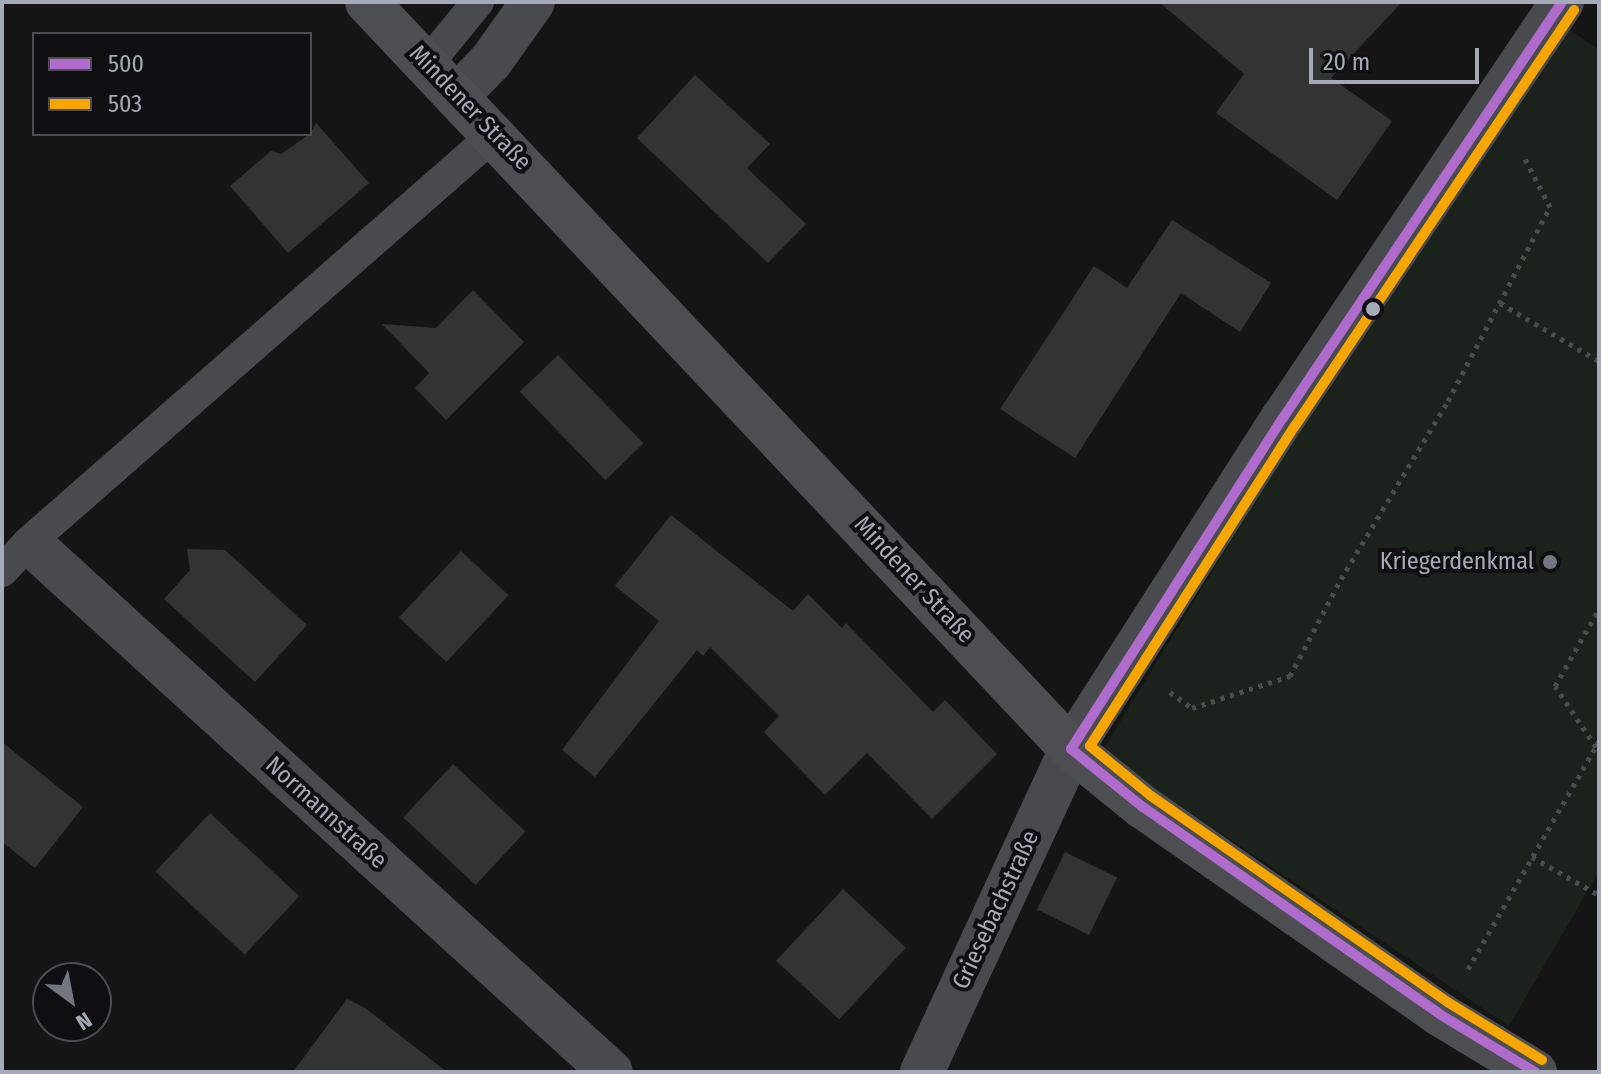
<!DOCTYPE html>
<html>
<head>
<meta charset="utf-8">
<style>
  body { margin:0 }
  #map { position:relative; width:1601px; height:1074px; overflow:hidden; background:#151515; font-family:"Fira Sans Condensed",sans-serif }
  div>[style] { position:absolute }
  .green>* { inset:0; background:#1b221c }
  .building>* { inset:0; background:#333334; transform-origin:0 0 }
  .path>* { height:5px; margin-top:-2.5px; transform-origin:0; background:repeating-linear-gradient(90deg,#4b4c4f 0 4px,transparent 0 10px) }
  .lane>* { height:32px; margin:-16px; padding:0 16px; transform-origin:16px; border-radius:16px; background:#484a4e }
  .street>* { height:44px; margin:-22px; padding:0 22px; transform-origin:22px; border-radius:22px; background:#484a4e }
  .secondary>* { height:44px; margin:-22px; padding:0 22px; transform-origin:22px; border-radius:22px; background:#4c4e52 }
  .bus-1>* { height:10px; margin:-5px; padding:0 5px; transform-origin:5px; border-radius:5px; background:#b06ccc }
  .bus-2>* { height:10px; margin:-5px; padding:0 5px; transform-origin:5px; border-radius:5px; background:#f7a600 }
  .dots>* { width:22px; height:22px; translate:-50% -50%; box-sizing:border-box; border:4px solid #0f0f11; border-radius:50% }
  span { translate:-50% -50%; white-space:nowrap; text-align:center; line-height:1.15; -webkit-text-stroke:8px #0f0f11; paint-order:stroke }
  .street-label { font-size:24px; color:#a5aab7 }
  .poi-label { font-size:24px; color:#a5aab7 }
  .right { translate:-100% -50%; text-align:right }
  .frame { position:absolute; inset:0; border:4px solid #a5aab7; pointer-events:none }
  .legend { position:absolute; left:32px; top:32px; width:280px; height:104px; box-sizing:border-box; background:#0f0f11; border:2px solid #4b4d53; margin:0; padding:10px 14px; list-style:none; font-size:24px; color:#a5aab7 }
  .legend li { display:flex; align-items:center; gap:16px; height:40px }
  .legend b { width:40px; border:2px solid #4b4d53 }
  .north { position:absolute; left:32px; top:962px; width:80px; height:80px; box-sizing:border-box; background:#0f0f11; border:2px solid #4b4d53; border-radius:50%; rotate:148deg; font-size:22px; font-weight:700; line-height:32px; text-align:center; color:#a5aab7 }
  .north::after { content:''; display:block; margin:auto; width:28px; height:36px; background:#73767e; clip-path:polygon(50% 0,100% 100%,50% 72%,0 100%) }
  .scale { position:absolute; left:1309px; top:48px; width:170px; height:36px; box-sizing:border-box; border:4px solid #a5aab7; border-top:0; padding-left:10px; font-size:24px; line-height:28px; white-space:nowrap; color:#a5aab7; -webkit-text-stroke:6px #0f0f11; paint-order:stroke }
</style>
</head>
<body>
<div id="map">
  <div class="green">
    <div style="clip-path:polygon(1552px 17px,1599px 50px,1599px 871px,1509px 1026px,1101px 753px)"></div>
  </div>
  <div class="building">
    <div style="clip-path:polygon(1159px 2px,1402px 2px,1331px 78px,1392px 121px,1337px 200px,1216px 113px,1244px 74px)"></div>
    <div style="clip-path:polygon(695px 75px,770px 144px,747px 168px,806px 224px,768px 263px,637px 138px)"></div>
    <div style="clip-path:polygon(316px 123px,369px 183px,288px 253px,230px 186px,271px 151px,281px 154px,310px 134px)"></div>
    <div style="clip-path:polygon(1172px 220px,1271px 283px,1240px 332px,1181px 293px,1075px 458px,1000px 409px,1094px 266px,1127px 288px)"></div>
    <div style="clip-path:polygon(473px 290px,524px 342px,446px 420px,415px 388px,429px 373px,382px 324px,436px 328px)"></div>
    <div style="left:558px;top:355px;width:123px;height:53px;rotate:46deg"></div>
    <div style="clip-path:polygon(671px 515px,793px 611px,808px 594px,842px 628px,846px 623px,933px 712px,945px 700px,997px 754px,932px 819px,867px 753px,825px 795px,764px 732px,779px 716px,710px 647px,703px 656px,697px 650px,595px 777px,562px 750px,659px 621px,615px 586px)"></div>
    <div style="clip-path:polygon(187px 549px,225px 550px,307px 625px,255px 682px,164px 599px,190px 570px)"></div>
    <div style="left:461px;top:551px;width:65px;height:91px;rotate:43deg"></div>
    <div style="clip-path:polygon(2px 742px,83px 807px,35px 868px,2px 842px)"></div>
    <div style="left:453px;top:764px;width:99px;height:73px;rotate:43deg"></div>
    <div style="left:210px;top:813px;width:122px;height:80px;rotate:43deg"></div>
    <div style="left:1065px;top:852px;width:58px;height:64px;rotate:26deg"></div>
    <div style="left:843px;top:889px;width:86px;height:98px;rotate:43deg"></div>
    <div style="clip-path:polygon(347px 999px,365px 1008px,447px 1072px,293px 1072px)"></div>
  </div>
  <div class="path">
    <div style="left:1500px;top:303px;width:115px;rotate:30.4deg"></div>
    <div style="left:1170px;top:692px;width:27px;rotate:36deg"></div>
    <div style="left:1192px;top:708px;width:103px;rotate:-18.1deg"></div>
    <div style="left:1290px;top:676px;width:110px;rotate:-62.3deg"></div>
    <div style="left:1341px;top:579px;width:208px;rotate:-59deg"></div>
    <div style="left:1448px;top:401px;width:219px;rotate:-62.3deg"></div>
    <div style="left:1550px;top:207px;width:59px;rotate:-117.4deg"></div>
    <div style="left:1596px;top:747px;width:73px;rotate:-123.9deg"></div>
    <div style="left:1555px;top:686px;width:89px;rotate:-60.3deg"></div>
    <div style="left:1532px;top:857px;width:77px;rotate:29.6deg"></div>
    <div style="left:1468px;top:969px;width:263px;rotate:-60.1deg"></div>
  </div>
  <div class="lane">
    <div style="left:428px;top:63px;width:79px;rotate:-50.7deg"></div>
    <div style="left:2px;top:571px;width:40px;rotate:-47deg"></div>
    <div style="left:29px;top:542px;width:619px;rotate:-41.2deg"></div>
  </div>
  <div class="street">
    <div style="left:458px;top:95px;width:47px;rotate:-45.9deg"></div>
    <div style="left:491px;top:61px;width:72px;rotate:-54.6deg"></div>
    <div style="left:42px;top:554px;width:769px;rotate:42.31deg"></div>
    <div style="left:922px;top:1072px;width:356px;rotate:-65.2deg"></div>
    <div style="left:1071px;top:749px;width:393px;rotate:-57.4deg"></div>
    <div style="left:1283px;top:418px;width:501px;rotate:-56.15deg"></div>
  </div>
  <div class="secondary">
    <div style="left:367px;top:2px;width:1026px;rotate:46.7deg"></div>
    <div style="left:1071px;top:749px;width:92px;rotate:38.9deg"></div>
    <div style="left:1143px;top:807px;width:363px;rotate:34.9deg"></div>
    <div style="left:1441px;top:1015px;width:110px;rotate:31.2deg"></div>
  </div>
  <div class="bus-1">
    <div style="left:1071px;top:749px;width:393px;rotate:-57.4deg"></div>
    <div style="left:1283px;top:418px;width:501px;rotate:-56.15deg"></div>
    <div style="left:1071px;top:749px;width:92px;rotate:38.9deg"></div>
    <div style="left:1143px;top:807px;width:363px;rotate:34.9deg"></div>
    <div style="left:1441px;top:1015px;width:110px;rotate:31.2deg"></div>
  </div>
  <div class="bus-2">
    <div style="left:1542px;top:1060px;width:109px;rotate:-148.5deg"></div>
    <div style="left:1449px;top:1003px;width:363px;rotate:-145.2deg"></div>
    <div style="left:1151px;top:796px;width:79px;rotate:-140.7deg"></div>
    <div style="left:1090px;top:746px;width:380px;rotate:-57.4deg"></div>
    <div style="left:1295px;top:426px;width:501px;rotate:-56.15deg"></div>
  </div>
  <div class="dots">
    <div style="left:1373px;top:309px;background:#a5aab7"></div>
    <div style="left:1550px;top:562px;background:#73767e"></div>
  </div>
  <div class="street-label">
    <span style="left:470px;top:108px;rotate:46deg">Mindener Straße</span>
    <span style="left:914px;top:580px;rotate:47deg">Mindener Straße</span>
    <span style="left:326px;top:813px;rotate:42deg">Normannstraße</span>
    <span style="left:996px;top:910px;rotate:-65deg">Griesebachstraße</span>
  </div>
  <div class="poi-label">
    <span class="right" style="left:1534px;top:562px">Kriegerdenkmal</span>
  </div>
  <div class="frame"></div>
  <ul class="legend">
  <li><b style="height:10px;background:#b06ccc"></b>500</li>
  <li><b style="height:10px;background:#f7a600"></b>503</li>
  </ul>
  <div class="north">N</div>
  <div class="scale">20 m</div>
</div>
</body>
</html>
